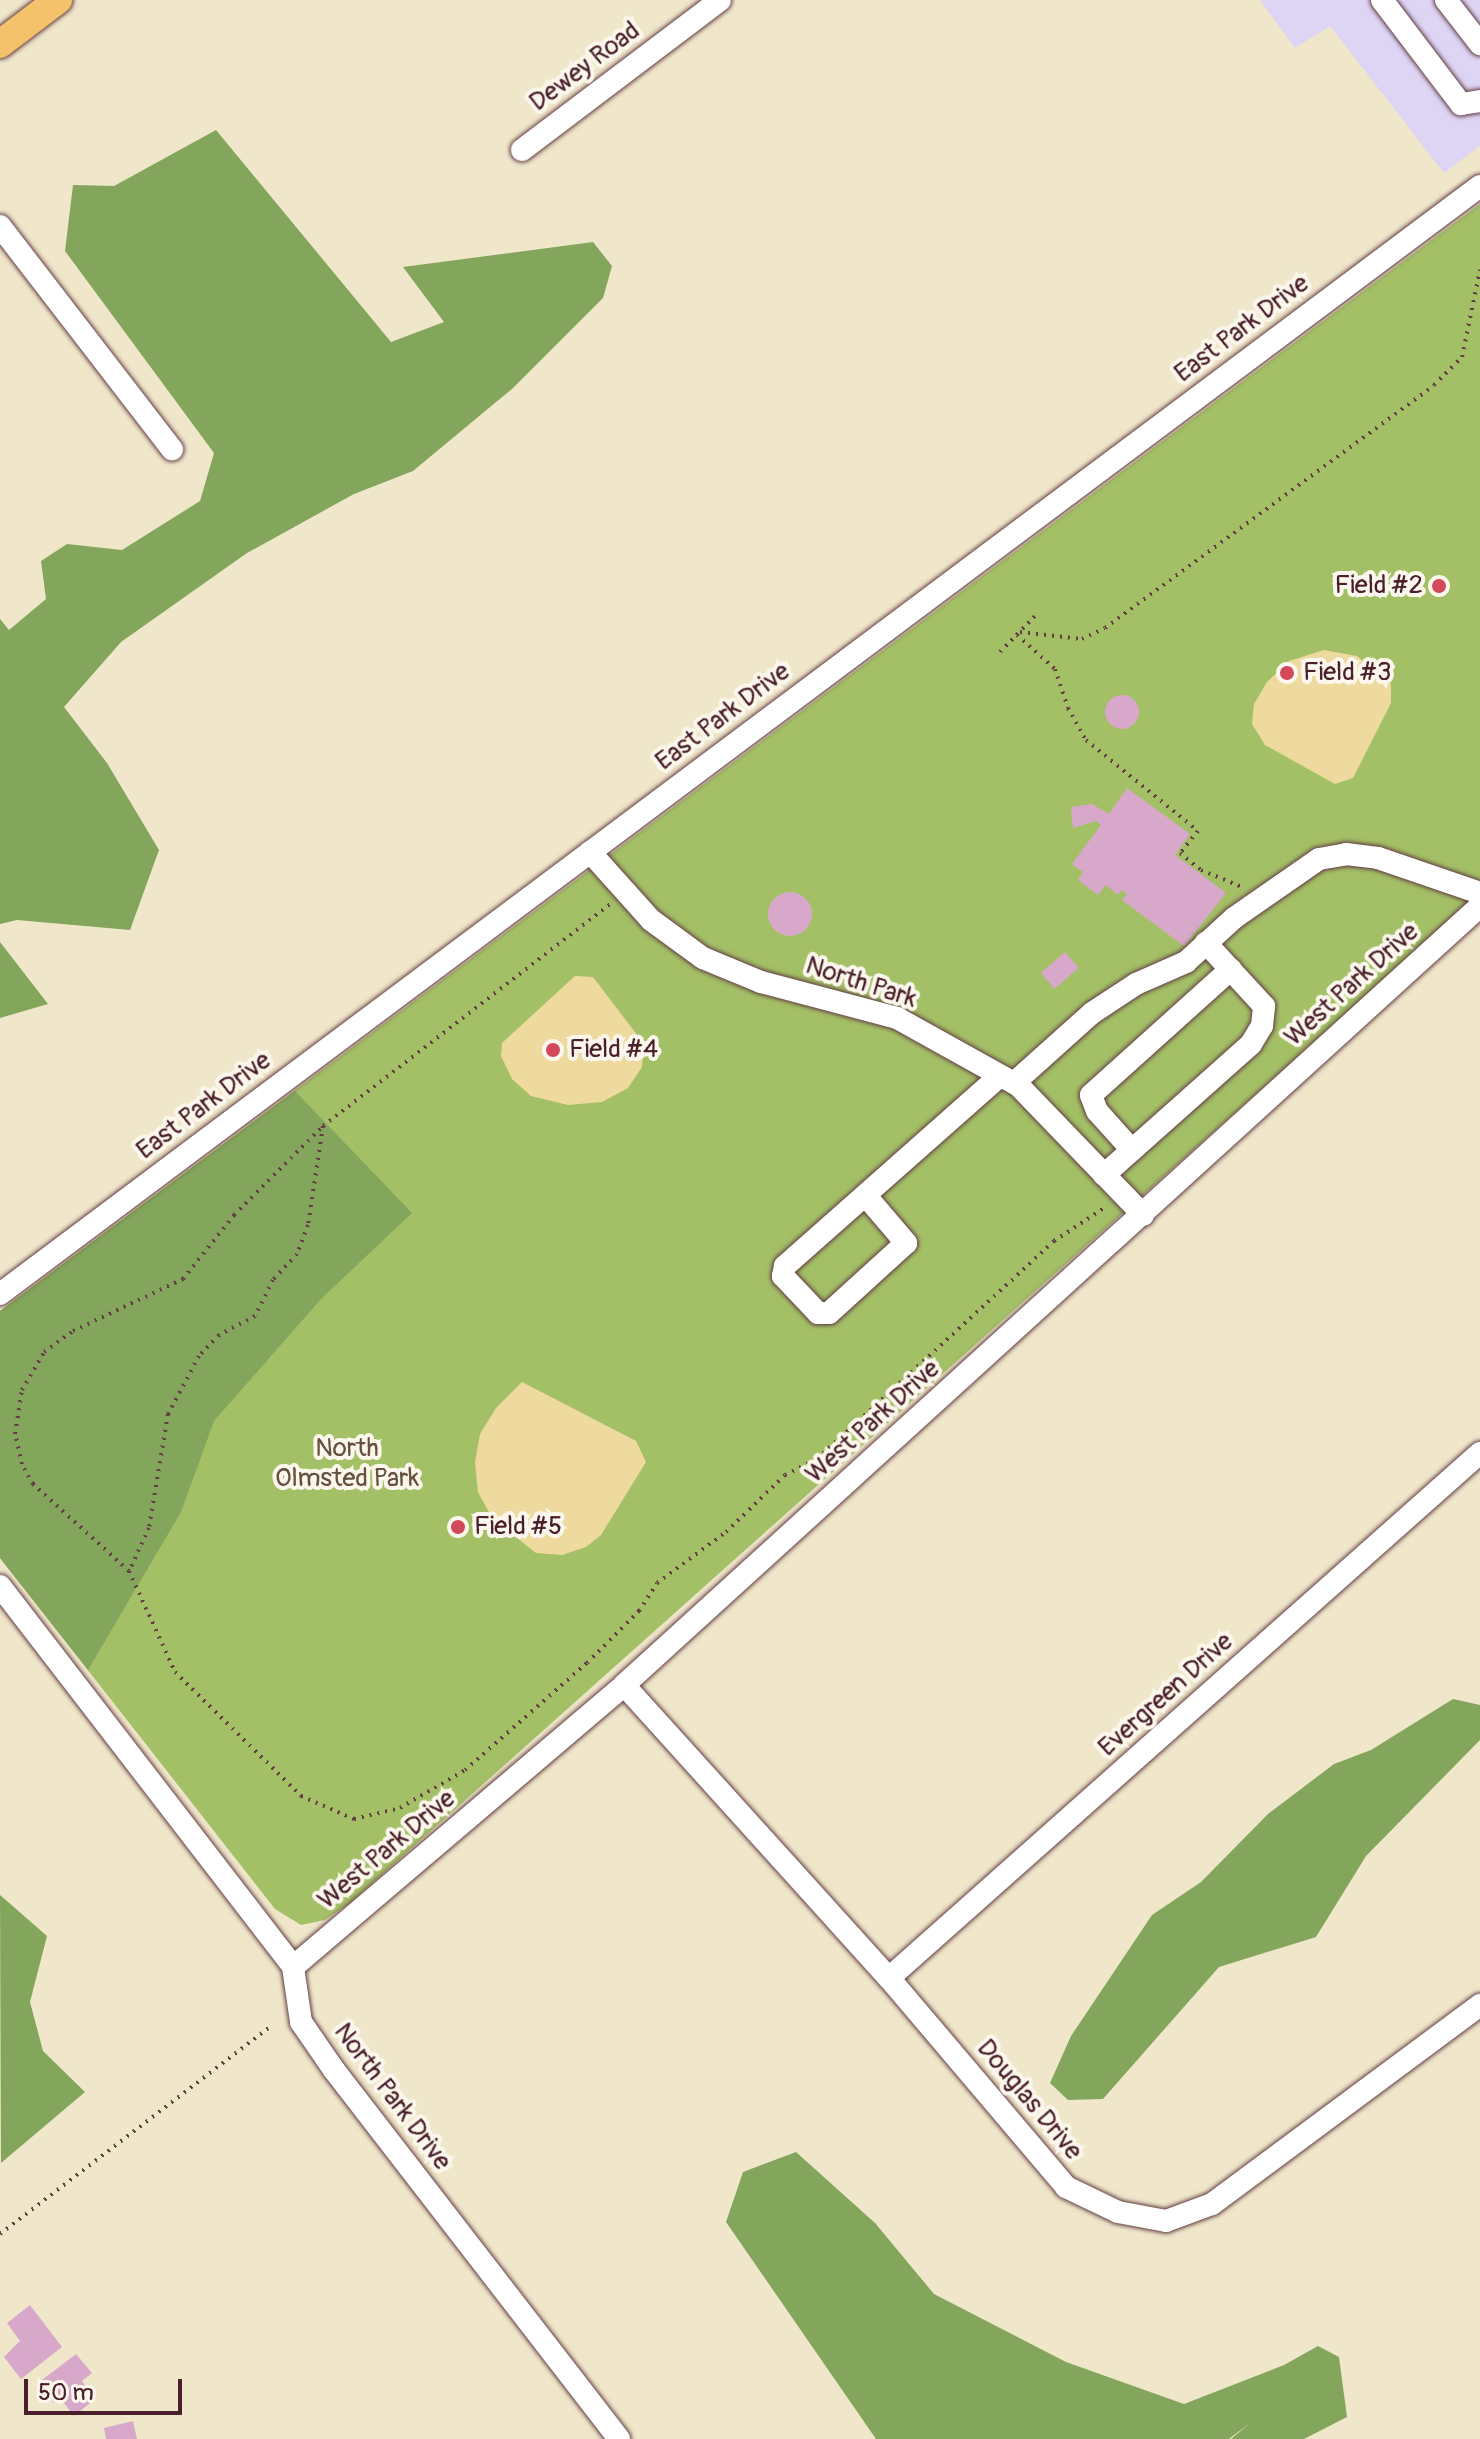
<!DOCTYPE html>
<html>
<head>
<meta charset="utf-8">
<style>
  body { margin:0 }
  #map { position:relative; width:1480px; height:2439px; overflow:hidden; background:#f0e7cb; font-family:Pangolin,sans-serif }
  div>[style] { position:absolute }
  .built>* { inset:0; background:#ded5f5 }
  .green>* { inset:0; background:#a4c067 }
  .forest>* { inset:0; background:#83a65c }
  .sand>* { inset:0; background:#eeda9e }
  .building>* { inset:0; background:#d7a8ca; transform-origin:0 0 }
  .round { border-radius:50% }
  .path>* { height:4px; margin-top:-2px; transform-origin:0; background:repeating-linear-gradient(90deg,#633d43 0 2px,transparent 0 8px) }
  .roads { filter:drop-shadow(0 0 2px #633d43) drop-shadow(0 0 2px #633d43) }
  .minor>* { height:22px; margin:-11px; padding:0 11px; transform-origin:11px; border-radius:11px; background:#fff }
  .major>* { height:28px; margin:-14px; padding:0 14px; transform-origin:14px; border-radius:14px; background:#f3c26a }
  .dots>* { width:22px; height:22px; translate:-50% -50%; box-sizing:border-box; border:4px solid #fbf7ec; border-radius:50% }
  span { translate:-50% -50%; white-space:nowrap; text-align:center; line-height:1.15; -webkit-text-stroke:8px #fbf7ec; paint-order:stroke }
  .street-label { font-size:26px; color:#4a1f2b }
  .poi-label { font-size:26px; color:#4a1f2b }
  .right { translate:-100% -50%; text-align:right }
  .left { translate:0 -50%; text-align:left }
  .park-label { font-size:26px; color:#654f3d }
  .scale { position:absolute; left:24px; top:2379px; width:158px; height:36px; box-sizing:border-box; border:4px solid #4a1f2b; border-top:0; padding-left:10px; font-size:24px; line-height:28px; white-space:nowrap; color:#4a1f2b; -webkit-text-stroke:6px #fbf7ec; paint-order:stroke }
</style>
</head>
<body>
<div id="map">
  <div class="built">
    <div style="clip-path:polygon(1260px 0,1480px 0,1480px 146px,1444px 173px,1330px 26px,1295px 48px)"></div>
  </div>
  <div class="green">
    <div style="clip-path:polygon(1480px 204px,1480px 894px,350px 1903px,325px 1920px,301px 1925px,275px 1909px,0 1558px,0 1311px)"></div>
  </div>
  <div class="forest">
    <div style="clip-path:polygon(216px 130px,391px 342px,444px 322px,403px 267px,593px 242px,612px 266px,603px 298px,513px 388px,413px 471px,354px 494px,247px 553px,121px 642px,64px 707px,107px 763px,159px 850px,130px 930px,17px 920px,0 924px,0 619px,9px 630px,46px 599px,41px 561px,67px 544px,122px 550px,200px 501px,214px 453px,65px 251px,73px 185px,114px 186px)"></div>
    <div style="clip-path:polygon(0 942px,48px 1004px,0 1018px)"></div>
    <div style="clip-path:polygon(295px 1091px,412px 1213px,321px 1299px,214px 1421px,181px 1512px,88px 1670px,0 1558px,0 1311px)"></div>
    <div style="clip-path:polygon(1453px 1699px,1480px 1705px,1480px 1740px,1366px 1856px,1316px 1937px,1219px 1967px,1103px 2099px,1068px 2100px,1050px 2083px,1071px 2036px,1152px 1915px,1201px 1882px,1268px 1814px,1334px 1764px,1371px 1750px)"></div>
    <div style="clip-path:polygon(0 1895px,47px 1936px,30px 2002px,43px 2051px,85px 2092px,1px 2163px)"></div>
    <div style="clip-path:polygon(796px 2152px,875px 2223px,934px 2294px,1066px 2362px,1184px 2404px,1284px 2365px,1318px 2346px,1339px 2357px,1347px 2417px,1304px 2439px,1231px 2439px,1250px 2423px,1229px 2439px,876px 2439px,726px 2222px,743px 2172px)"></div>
  </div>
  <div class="sand">
    <div style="clip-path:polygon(1324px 650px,1357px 656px,1391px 684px,1391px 703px,1353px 778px,1335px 784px,1265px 745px,1252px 724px,1254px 704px,1267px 682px,1289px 661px)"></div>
    <div style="clip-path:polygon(575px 976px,593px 977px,644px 1044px,642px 1067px,628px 1088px,602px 1102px,568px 1105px,531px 1096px,512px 1079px,501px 1056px,502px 1043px)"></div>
    <div style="clip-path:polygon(522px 1382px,636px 1441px,646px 1462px,601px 1535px,586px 1547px,562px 1555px,536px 1553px,492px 1518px,478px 1492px,475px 1462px,480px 1434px,496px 1408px)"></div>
  </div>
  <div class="building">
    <div class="round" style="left:1105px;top:695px;width:34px;height:34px"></div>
    <div style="clip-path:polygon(1127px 788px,1190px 834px,1175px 855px,1226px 893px,1184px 946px,1122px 900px,1127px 894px,1121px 890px,1118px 895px,1106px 885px,1098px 895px,1078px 880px,1083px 872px,1072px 864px,1101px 825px,1096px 821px,1073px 828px,1071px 807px,1092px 804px,1109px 814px)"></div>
    <div class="round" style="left:768px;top:892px;width:44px;height:44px"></div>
    <div style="left:1065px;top:952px;width:21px;height:32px;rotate:49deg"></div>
    <div style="clip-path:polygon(30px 2305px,62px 2347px,21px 2379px,4px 2357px,20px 2341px,7px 2323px)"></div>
    <div style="clip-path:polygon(76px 2354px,92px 2373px,82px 2381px,95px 2399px,74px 2416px,60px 2398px,54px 2403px,38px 2383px)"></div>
    <div style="clip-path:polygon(133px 2421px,137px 2439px,106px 2439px,104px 2428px)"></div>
  </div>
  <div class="path">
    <div style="left:1020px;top:632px;width:62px;rotate:6.4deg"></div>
    <div style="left:1082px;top:639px;width:25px;rotate:-26deg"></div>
    <div style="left:1105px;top:628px;width:409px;rotate:-36.4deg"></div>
    <div style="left:1434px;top:385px;width:40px;rotate:-45deg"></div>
    <div style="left:1462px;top:357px;width:89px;rotate:-78.3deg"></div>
    <div style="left:1017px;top:635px;width:51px;rotate:41.8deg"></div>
    <div style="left:1055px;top:669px;width:41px;rotate:71.6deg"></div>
    <div style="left:1068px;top:708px;width:37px;rotate:61deg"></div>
    <div style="left:1086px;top:740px;width:144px;rotate:39.1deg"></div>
    <div style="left:1198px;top:831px;width:28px;rotate:129deg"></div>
    <div style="left:1180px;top:853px;width:27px;rotate:39deg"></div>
    <div style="left:1201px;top:870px;width:44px;rotate:22.5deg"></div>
    <div style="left:1000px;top:652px;width:50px;rotate:-45.8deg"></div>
    <div style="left:323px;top:1126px;width:100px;rotate:98.6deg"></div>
    <div style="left:308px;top:1225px;width:31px;rotate:111deg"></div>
    <div style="left:297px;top:1254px;width:35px;rotate:133deg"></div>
    <div style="left:273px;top:1280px;width:40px;rotate:116.6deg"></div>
    <div style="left:255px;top:1316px;width:41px;rotate:152.2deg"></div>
    <div style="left:219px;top:1335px;width:29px;rotate:134deg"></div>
    <div style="left:199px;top:1356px;width:66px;rotate:118.1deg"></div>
    <div style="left:168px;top:1414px;width:116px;rotate:99.5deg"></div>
    <div style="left:149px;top:1528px;width:47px;rotate:114.9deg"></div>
    <div style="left:129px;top:1571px;width:130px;rotate:-137.8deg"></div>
    <div style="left:33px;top:1484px;width:23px;rotate:-119deg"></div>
    <div style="left:22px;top:1464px;width:31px;rotate:-103deg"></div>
    <div style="left:15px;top:1434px;width:45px;rotate:-81deg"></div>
    <div style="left:22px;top:1390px;width:44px;rotate:-59.9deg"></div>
    <div style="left:44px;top:1352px;width:36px;rotate:-36deg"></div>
    <div style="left:73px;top:1331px;width:122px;rotate:-25.3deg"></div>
    <div style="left:183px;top:1279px;width:82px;rotate:-51.4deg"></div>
    <div style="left:234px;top:1215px;width:126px;rotate:-45deg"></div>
    <div style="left:323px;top:1126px;width:363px;rotate:-37.7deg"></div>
    <div style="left:129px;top:1571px;width:111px;rotate:65.5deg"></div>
    <div style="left:175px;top:1672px;width:177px;rotate:44.5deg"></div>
    <div style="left:301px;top:1796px;width:58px;rotate:23.5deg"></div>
    <div style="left:354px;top:1819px;width:47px;rotate:-13.4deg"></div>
    <div style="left:400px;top:1808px;width:75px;rotate:-30.3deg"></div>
    <div style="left:465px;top:1770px;width:162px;rotate:-41.3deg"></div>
    <div style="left:587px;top:1663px;width:74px;rotate:-45deg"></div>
    <div style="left:639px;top:1611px;width:33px;rotate:-57deg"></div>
    <div style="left:657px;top:1583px;width:86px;rotate:-36.5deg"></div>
    <div style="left:726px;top:1532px;width:82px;rotate:-44deg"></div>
    <div style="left:785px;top:1475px;width:36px;rotate:-27deg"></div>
    <div style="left:817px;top:1459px;width:322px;rotate:-42.6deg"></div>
    <div style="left:1054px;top:1241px;width:64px;rotate:-33.4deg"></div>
    <div style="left:0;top:2234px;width:340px;rotate:-37.5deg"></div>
  </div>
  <div class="roads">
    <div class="minor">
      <div style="left:1382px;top:0;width:131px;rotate:52.8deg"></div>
      <div style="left:1461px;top:104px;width:19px;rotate:-9deg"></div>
      <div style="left:1446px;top:0;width:56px;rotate:52.3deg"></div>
      <div style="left:522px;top:150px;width:248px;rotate:-37.1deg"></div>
      <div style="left:0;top:226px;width:282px;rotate:52.4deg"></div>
      <div style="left:590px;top:852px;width:91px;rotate:48.1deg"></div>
      <div style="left:651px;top:920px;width:64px;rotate:36.2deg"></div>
      <div style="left:703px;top:958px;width:63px;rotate:22.5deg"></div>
      <div style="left:761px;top:982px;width:141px;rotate:14.8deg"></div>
      <div style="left:897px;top:1018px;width:140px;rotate:29.1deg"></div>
      <div style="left:1019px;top:1086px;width:179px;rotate:46.1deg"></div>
      <div style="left:1014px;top:1083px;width:105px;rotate:-41.9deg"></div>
      <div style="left:1092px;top:1013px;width:53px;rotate:-33.4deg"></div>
      <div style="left:1136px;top:984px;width:55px;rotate:-23.7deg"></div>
      <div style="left:1186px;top:962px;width:65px;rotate:-42.5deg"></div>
      <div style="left:1234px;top:918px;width:103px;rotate:-34.8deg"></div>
      <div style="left:1319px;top:859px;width:27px;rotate:-10deg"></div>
      <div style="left:1346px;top:854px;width:32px;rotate:7deg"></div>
      <div style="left:1378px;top:858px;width:108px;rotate:18.9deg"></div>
      <div style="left:1132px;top:1150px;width:52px;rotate:-131.9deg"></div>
      <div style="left:1097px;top:1111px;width:17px;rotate:-111deg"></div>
      <div style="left:1091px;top:1095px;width:188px;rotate:-42deg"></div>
      <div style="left:1104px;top:1175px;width:197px;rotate:-41.7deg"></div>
      <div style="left:1251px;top:1044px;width:21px;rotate:-59deg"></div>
      <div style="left:1262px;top:1026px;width:20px;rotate:-84deg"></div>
      <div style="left:1264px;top:1006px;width:86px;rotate:-132.6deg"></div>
      <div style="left:866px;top:1196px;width:62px;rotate:49.6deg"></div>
      <div style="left:906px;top:1243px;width:104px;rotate:137.7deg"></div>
      <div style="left:829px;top:1313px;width:11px;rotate:180deg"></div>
      <div style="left:818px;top:1313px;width:51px;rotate:-133.4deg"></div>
      <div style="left:783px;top:1276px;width:10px;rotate:-79deg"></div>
      <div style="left:785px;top:1266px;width:287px;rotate:-41.5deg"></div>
      <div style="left:0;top:1294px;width:1849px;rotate:-36.82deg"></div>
      <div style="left:0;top:1586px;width:481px;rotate:52.4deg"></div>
      <div style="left:293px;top:1967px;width:56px;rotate:81.7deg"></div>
      <div style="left:301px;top:2022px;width:58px;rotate:55.5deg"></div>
      <div style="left:334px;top:2070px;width:466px;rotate:52.3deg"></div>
      <div style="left:624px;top:1685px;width:395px;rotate:47.9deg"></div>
      <div style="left:889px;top:1978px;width:274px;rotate:49.7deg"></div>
      <div style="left:1066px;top:2187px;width:58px;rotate:25.7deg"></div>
      <div style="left:1118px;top:2212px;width:49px;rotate:10.6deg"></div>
      <div style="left:1166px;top:2221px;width:49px;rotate:-20.3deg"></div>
      <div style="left:1212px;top:2204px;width:334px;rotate:-36.6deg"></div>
      <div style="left:293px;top:1967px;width:435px;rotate:-40.4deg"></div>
      <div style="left:624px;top:1685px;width:1157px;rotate:-42.3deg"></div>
      <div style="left:889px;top:1978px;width:791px;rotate:-41.62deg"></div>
    </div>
    <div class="major">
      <div style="left:0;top:44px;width:73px;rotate:-37.2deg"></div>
    </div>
  </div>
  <div class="dots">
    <div style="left:1439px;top:586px;background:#d1495b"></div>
    <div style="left:1287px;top:673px;background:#d1495b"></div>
    <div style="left:553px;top:1050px;background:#d1495b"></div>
    <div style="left:458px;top:1527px;background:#d1495b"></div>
  </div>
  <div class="street-label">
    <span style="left:585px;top:67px;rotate:-37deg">Dewey Road</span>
    <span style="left:1242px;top:329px;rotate:-37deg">East Park Drive</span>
    <span style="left:723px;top:717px;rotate:-37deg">East Park Drive</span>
    <span style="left:861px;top:983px;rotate:18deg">North Park</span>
    <span style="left:1352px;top:985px;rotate:-42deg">West Park Drive</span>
    <span style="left:204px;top:1106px;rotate:-37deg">East Park Drive</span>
    <span style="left:873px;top:1422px;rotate:-42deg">West Park Drive</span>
    <span style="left:1166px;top:1695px;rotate:-42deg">Evergreen Drive</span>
    <span style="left:387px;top:1850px;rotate:-40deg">West Park Drive</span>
    <span style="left:392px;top:2097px;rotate:53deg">North Park Drive</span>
    <span style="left:1029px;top:2100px;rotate:50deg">Douglas Drive</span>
  </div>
  <div class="poi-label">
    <span class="right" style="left:1423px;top:586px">Field #2</span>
    <span class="left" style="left:1303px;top:673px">Field #3</span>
    <span class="left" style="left:569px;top:1050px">Field #4</span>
    <span class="left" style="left:474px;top:1527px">Field #5</span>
  </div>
  <div class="park-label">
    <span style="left:347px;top:1464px">North<br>Olmsted Park</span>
  </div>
  <div class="scale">50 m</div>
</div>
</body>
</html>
